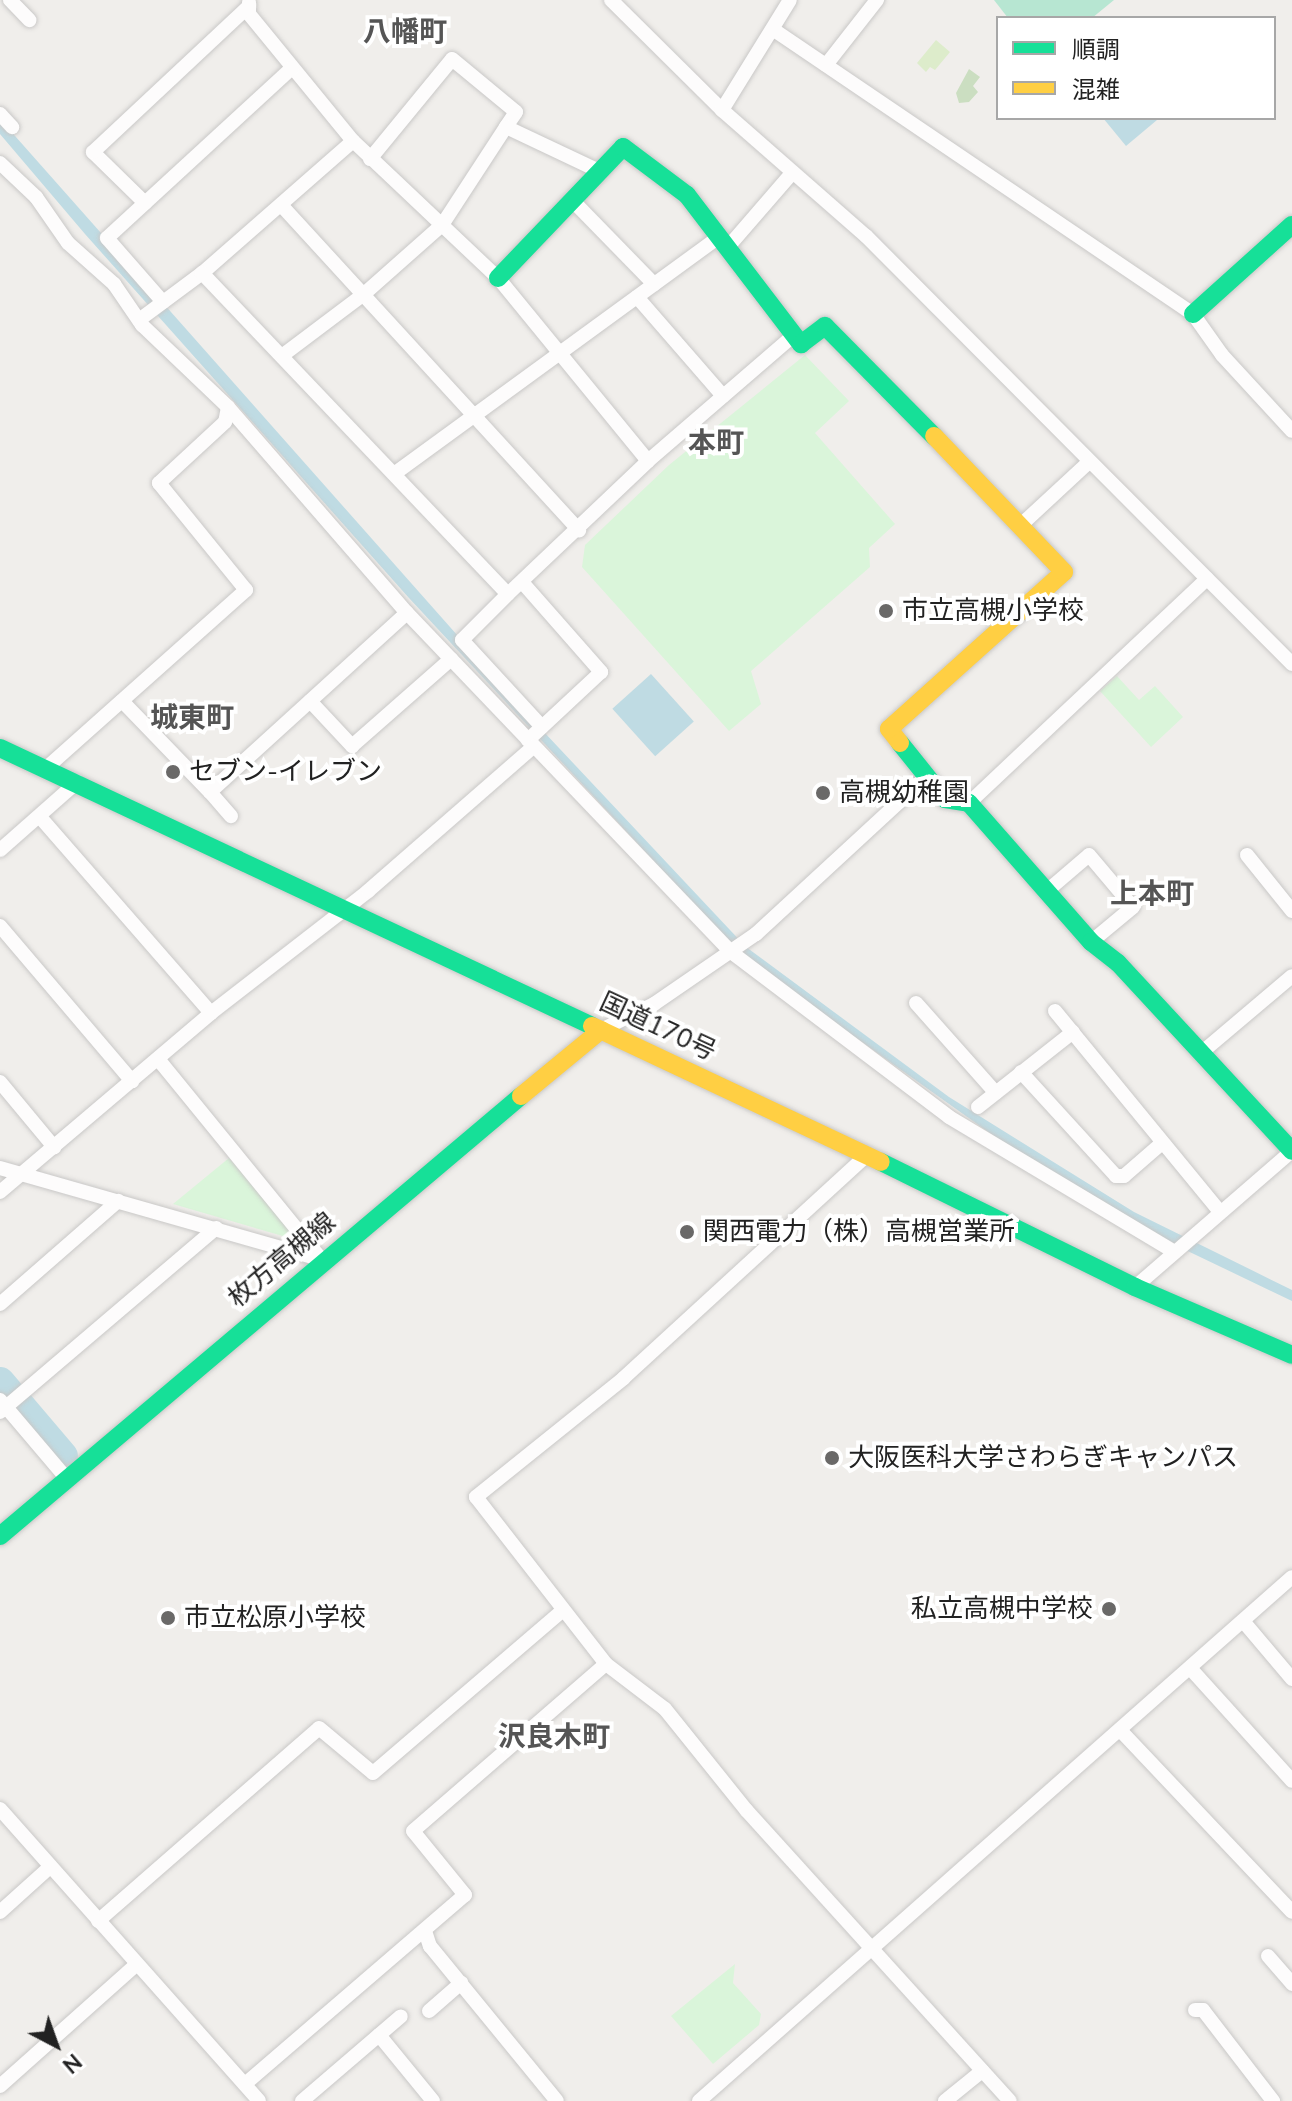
<!DOCTYPE html>
<html>
<head>
<meta charset="utf-8">
<style>
  body { margin:0 }
  #map { position:relative; width:1292px; height:2101px; overflow:hidden; background:#f0eeeb; font-family:"Nunito Sans","Noto Sans JP",sans-serif }
  div>[style] { position:absolute }
  .grass>* { inset:0; background:#ddeccb }
  .forest>* { inset:0; background:#cbdec1 }
  .park>* { inset:0; background:#daf5da }
  .pitch>* { inset:0; background:#b7e6d2 }
  .water>* { inset:0; background:#bfdbe3; transform-origin:0 0 }
  .river>* { height:30px; margin:-15px; padding:0 15px; transform-origin:15px; border-radius:15px; background:#bfdbe3 }
  .roads { filter:drop-shadow(0 0 2px #c9c8c7) drop-shadow(0 0 2px #c9c8c7) }
  .street>* { height:14px; margin:-7px; padding:0 7px; transform-origin:7px; border-radius:7px; background:#fdfcfc }
  .fast>* { height:18px; margin:-9px; padding:0 9px; transform-origin:9px; border-radius:9px; background:#16e098 }
  .slow>* { height:18px; margin:-9px; padding:0 9px; transform-origin:9px; border-radius:9px; background:#ffcf43 }
  .dots>* { width:22px; height:22px; translate:-50% -50%; box-sizing:border-box; border:4px solid #fff; border-radius:50% }
  span { translate:-50% -50%; white-space:nowrap; text-align:center; line-height:1.15; -webkit-text-stroke:8px #fff; paint-order:stroke }
  .poi-label { font-size:26px; color:#222 }
  .left { translate:0 -50%; text-align:left }
  .right { translate:-100% -50%; text-align:right }
  .street-label { font-size:26px; color:#222 }
  .neighbourhood-label { font-size:28px; color:#555; font-weight:700 }
  .legend { position:absolute; left:996px; top:16px; width:280px; height:104px; box-sizing:border-box; background:#fff; border:2px solid #a7a7a7; margin:0; padding:10px 14px; list-style:none; font-size:24px; color:#222 }
  .legend li { display:flex; align-items:center; gap:16px; height:40px }
  .legend b { width:40px; border:2px solid #a7a7a7 }
  .north { position:absolute; left:16px; top:2005px; width:80px; height:80px; -webkit-text-stroke:6px #fff; paint-order:stroke; rotate:139deg; font-size:22px; font-weight:700; line-height:32px; text-align:center; color:#222 }
  .north::after { content:''; display:block; margin:auto; width:28px; height:36px; background:#222; clip-path:polygon(50% 0,100% 100%,50% 72%,0 100%) }
</style>
</head>
<body>
<div id="map">
  <div class="grass">
    <div style="clip-path:polygon(936px 40px,950px 52px,935px 70px,930px 67px,926px 72px,917px 63px)"></div>
  </div>
  <div class="forest">
    <div style="clip-path:polygon(969px 69px,980px 77px,973px 86px,978px 92px,969px 102px,959px 103px,956px 93px)"></div>
  </div>
  <div class="park">
    <div style="clip-path:polygon(805px 355px,849px 401px,815px 433px,895px 524px,869px 548px,870px 567px,751px 671px,761px 704px,729px 731px,582px 567px,585px 545px,669px 465px)"></div>
    <div style="clip-path:polygon(1117px 676px,1139px 700px,1155px 686px,1183px 717px,1151px 747px,1100px 691px)"></div>
    <div style="clip-path:polygon(229px 1158px,292px 1232px,286px 1237px,173px 1204px)"></div>
    <div style="clip-path:polygon(735px 1964px,733px 1983px,761px 2014px,759px 2025px,713px 2064px,671px 2016px)"></div>
  </div>
  <div class="pitch">
    <div style="clip-path:polygon(994px 0,1114px 0,1092px 18px,1008px 18px)"></div>
  </div>
  <div class="water">
    <div style="clip-path:polygon(1103px 118px,1156px 118px,1157px 120px,1126px 146px)"></div>
    <div style="clip-path:polygon(0 119px,528px 715px,746px 947px,949px 1097px,1134px 1212px,1292px 1290px,1292px 1301px,1173px 1244px,1001px 1141px,744px 958px,409px 598px,85px 234px,0 134px)"></div>
    <div style="left:651px;top:674px;width:64px;height:52px;rotate:48deg"></div>
  </div>
  <div class="river">
    <div style="left:0;top:1382px;width:97px;rotate:49.6deg"></div>
  </div>
  <div class="roads">
    <div class="street">
      <div style="left:10px;top:0;width:28px;rotate:46deg"></div>
      <div style="left:611px;top:0;width:156px;rotate:44.7deg"></div>
      <div style="left:722px;top:110px;width:191px;rotate:41.2deg"></div>
      <div style="left:866px;top:236px;width:604px;rotate:45.13deg"></div>
      <div style="left:249px;top:2px;width:12px;rotate:90deg"></div>
      <div style="left:249px;top:14px;width:164px;rotate:50.7deg"></div>
      <div style="left:774px;top:30px;width:506px;rotate:34.13deg"></div>
      <div style="left:1193px;top:314px;width:50px;rotate:54.7deg"></div>
      <div style="left:1222px;top:355px;width:103px;rotate:47.4deg"></div>
      <div style="left:826px;top:65px;width:83px;rotate:-51.9deg"></div>
      <div style="left:722px;top:110px;width:129px;rotate:-58.3deg"></div>
      <div style="left:0;top:114px;width:18px;rotate:47deg"></div>
      <div style="left:370px;top:159px;width:129px;rotate:-50.6deg"></div>
      <div style="left:452px;top:59px;width:83px;rotate:39.6deg"></div>
      <div style="left:516px;top:112px;width:18px;rotate:124deg"></div>
      <div style="left:0;top:163px;width:50px;rotate:43.4deg"></div>
      <div style="left:36px;top:197px;width:56px;rotate:55.2deg"></div>
      <div style="left:68px;top:243px;width:62px;rotate:41.7deg"></div>
      <div style="left:114px;top:284px;width:50px;rotate:55.7deg"></div>
      <div style="left:142px;top:325px;width:119px;rotate:43.6deg"></div>
      <div style="left:228px;top:407px;width:15px;rotate:101deg"></div>
      <div style="left:225px;top:422px;width:90px;rotate:137.3deg"></div>
      <div style="left:159px;top:483px;width:138px;rotate:50.9deg"></div>
      <div style="left:246px;top:590px;width:269px;rotate:138.3deg"></div>
      <div style="left:573px;top:201px;width:116px;rotate:45.7deg"></div>
      <div style="left:145px;top:203px;width:73px;rotate:-135.6deg"></div>
      <div style="left:93px;top:152px;width:214px;rotate:-43.1deg"></div>
      <div style="left:282px;top:206px;width:440px;rotate:47.5deg"></div>
      <div style="left:728px;top:247px;width:98px;rotate:-49.1deg"></div>
      <div style="left:637px;top:297px;width:131px;rotate:49deg"></div>
      <div style="left:163px;top:302px;width:85px;rotate:-131.2deg"></div>
      <div style="left:107px;top:238px;width:251px;rotate:-42.6deg"></div>
      <div style="left:139px;top:320px;width:79px;rotate:-36.7deg"></div>
      <div style="left:283px;top:355px;width:101px;rotate:-37deg"></div>
      <div style="left:364px;top:294px;width:104px;rotate:-41.5deg"></div>
      <div style="left:442px;top:225px;width:117px;rotate:-56.9deg"></div>
      <div style="left:506px;top:127px;width:105px;rotate:25.3deg"></div>
      <div style="left:228px;top:407px;width:273px;rotate:49deg"></div>
      <div style="left:407px;top:613px;width:469px;rotate:46.3deg"></div>
      <div style="left:731px;top:952px;width:273px;rotate:37.1deg"></div>
      <div style="left:949px;top:1117px;width:261px;rotate:30.9deg"></div>
      <div style="left:648px;top:461px;width:237px;rotate:-129.3deg"></div>
      <div style="left:498px;top:278px;width:199px;rotate:-136.6deg"></div>
      <div style="left:353px;top:141px;width:201px;rotate:138.8deg"></div>
      <div style="left:202px;top:273px;width:443px;rotate:46.4deg"></div>
      <div style="left:508px;top:594px;width:193px;rotate:-43.5deg"></div>
      <div style="left:648px;top:461px;width:191px;rotate:-40.8deg"></div>
      <div style="left:394px;top:474px;width:404px;rotate:-36.1deg"></div>
      <div style="left:1022px;top:524px;width:91px;rotate:-42.8deg"></div>
      <div style="left:522px;top:582px;width:120px;rotate:48.7deg"></div>
      <div style="left:601px;top:672px;width:100px;rotate:137deg"></div>
      <div style="left:508px;top:594px;width:65px;rotate:135deg"></div>
      <div style="left:462px;top:640px;width:118px;rotate:47.4deg"></div>
      <div style="left:122px;top:701px;width:127px;rotate:46deg"></div>
      <div style="left:210px;top:792px;width:266px;rotate:-42.3deg"></div>
      <div style="left:310px;top:701px;width:62px;rotate:47deg"></div>
      <div style="left:352px;top:746px;width:132px;rotate:-41.3deg"></div>
      <div style="left:210px;top:792px;width:32px;rotate:49deg"></div>
      <div style="left:969px;top:803px;width:327px;rotate:-43.3deg"></div>
      <div style="left:0;top:850px;width:103px;rotate:-41.4deg"></div>
      <div style="left:1247px;top:855px;width:72px;rotate:51.2deg"></div>
      <div style="left:1047px;top:891px;width:55px;rotate:-40.6deg"></div>
      <div style="left:1089px;top:855px;width:68px;rotate:49.8deg"></div>
      <div style="left:1133px;top:907px;width:55px;rotate:140.2deg"></div>
      <div style="left:0;top:926px;width:204px;rotate:49.6deg"></div>
      <div style="left:916px;top:1003px;width:120px;rotate:48.4deg"></div>
      <div style="left:1055px;top:1011px;width:260px;rotate:50.6deg"></div>
      <div style="left:211px;top:1013px;width:199px;rotate:-37.8deg"></div>
      <div style="left:368px;top:891px;width:220px;rotate:-41.1deg"></div>
      <div style="left:601px;top:1030px;width:59px;rotate:-26.1deg"></div>
      <div style="left:654px;top:1004px;width:124px;rotate:-34.5deg"></div>
      <div style="left:756px;top:934px;width:231px;rotate:-42.7deg"></div>
      <div style="left:1201px;top:1053px;width:119px;rotate:-40.2deg"></div>
      <div style="left:158px;top:1059px;width:259px;rotate:50.8deg"></div>
      <div style="left:1021px;top:1072px;width:141px;rotate:47.6deg"></div>
      <div style="left:1116px;top:1176px;width:8px"></div>
      <div style="left:1124px;top:1176px;width:50px;rotate:-41deg"></div>
      <div style="left:0;top:1082px;width:85px;rotate:50.3deg"></div>
      <div style="left:978px;top:1107px;width:121px;rotate:-38.3deg"></div>
      <div style="left:867px;top:1155px;width:330px;rotate:137.5deg"></div>
      <div style="left:624px;top:1378px;width:190px;rotate:141.2deg"></div>
      <div style="left:476px;top:1497px;width:212px;rotate:52.1deg"></div>
      <div style="left:606px;top:1664px;width:74px;rotate:37.3deg"></div>
      <div style="left:665px;top:1709px;width:131px;rotate:51.2deg"></div>
      <div style="left:747px;top:1811px;width:391px;rotate:47.8deg"></div>
      <div style="left:0;top:1168px;width:335px;rotate:15.9deg"></div>
      <div style="left:0;top:1192px;width:277px;rotate:-40.3deg"></div>
      <div style="left:211px;top:1013px;width:260px;rotate:-131.1deg"></div>
      <div style="left:1135px;top:1287px;width:208px;rotate:-40.9deg"></div>
      <div style="left:0;top:1304px;width:157px;rotate:-41.1deg"></div>
      <div style="left:0;top:1400px;width:104px;rotate:49.7deg"></div>
      <div style="left:0;top:1412px;width:284px;rotate:-40.4deg"></div>
      <div style="left:1243px;top:1621px;width:76px;rotate:49.8deg"></div>
      <div style="left:1190px;top:1668px;width:152px;rotate:47.9deg"></div>
      <div style="left:1120px;top:1730px;width:250px;rotate:46.6deg"></div>
      <div style="left:0;top:1809px;width:390px;rotate:48.4deg"></div>
      <div style="left:0;top:1912px;width:67px;rotate:-42deg"></div>
      <div style="left:98px;top:1921px;width:293px;rotate:-41.1deg"></div>
      <div style="left:319px;top:1728px;width:70px;rotate:39.8deg"></div>
      <div style="left:373px;top:1773px;width:250px;rotate:-40.6deg"></div>
      <div style="left:425px;top:1931px;width:16px;rotate:72deg"></div>
      <div style="left:430px;top:1946px;width:200px;rotate:50.7deg"></div>
      <div style="left:1268px;top:1956px;width:37px;rotate:49deg"></div>
      <div style="left:1195px;top:2010px;width:8px"></div>
      <div style="left:1203px;top:2010px;width:115px;rotate:52.4deg"></div>
      <div style="left:429px;top:2011px;width:43px;rotate:-41.2deg"></div>
      <div style="left:379px;top:2035px;width:85px;rotate:50.7deg"></div>
      <div style="left:245px;top:2084px;width:290px;rotate:-40.7deg"></div>
      <div style="left:465px;top:1895px;width:82px;rotate:-129.1deg"></div>
      <div style="left:413px;top:1831px;width:255px;rotate:-40.9deg"></div>
      <div style="left:0;top:2086px;width:183px;rotate:-41.7deg"></div>
      <div style="left:302px;top:2101px;width:130px;rotate:-40.6deg"></div>
      <div style="left:699px;top:2101px;width:791px;rotate:-41.47deg"></div>
      <div style="left:945px;top:2101px;width:48px;rotate:-39deg"></div>
    </div>
    <div class="fast">
      <div style="left:498px;top:278px;width:181px;rotate:-46.3deg"></div>
      <div style="left:623px;top:147px;width:80px;rotate:36.9deg"></div>
      <div style="left:687px;top:195px;width:188px;rotate:52.6deg"></div>
      <div style="left:801px;top:344px;width:30px;rotate:-37deg"></div>
      <div style="left:825px;top:326px;width:155px;rotate:45.3deg"></div>
      <div style="left:1193px;top:314px;width:133px;rotate:-42deg"></div>
      <div style="left:900px;top:743px;width:72px;rotate:51.2deg"></div>
      <div style="left:945px;top:799px;width:24px;rotate:9deg"></div>
      <div style="left:969px;top:803px;width:185px;rotate:48.7deg"></div>
      <div style="left:1091px;top:942px;width:34px;rotate:38deg"></div>
      <div style="left:1118px;top:963px;width:256px;rotate:47.2deg"></div>
      <div style="left:0;top:748px;width:654px;rotate:25.15deg"></div>
      <div style="left:881px;top:1162px;width:283px;rotate:26.2deg"></div>
      <div style="left:1135px;top:1287px;width:171px;rotate:23.4deg"></div>
      <div style="left:0;top:1536px;width:682px;rotate:-40.18deg"></div>
    </div>
    <div class="slow">
      <div style="left:900px;top:743px;width:18px;rotate:-128deg"></div>
      <div style="left:889px;top:729px;width:235px;rotate:-41.9deg"></div>
      <div style="left:1064px;top:572px;width:188px;rotate:-133.7deg"></div>
      <div style="left:592px;top:1026px;width:319px;rotate:25.2deg"></div>
      <div style="left:521px;top:1096px;width:104px;rotate:-39.5deg"></div>
    </div>
  </div>
  <div class="dots">
    <div style="left:886px;top:611px;background:#6a6968"></div>
    <div style="left:173px;top:772px;background:#6a6968"></div>
    <div style="left:823px;top:793px;background:#6a6968"></div>
    <div style="left:687px;top:1232px;background:#6a6968"></div>
    <div style="left:832px;top:1458px;background:#6a6968"></div>
    <div style="left:1109px;top:1609px;background:#6a6968"></div>
    <div style="left:168px;top:1618px;background:#6a6968"></div>
  </div>
  <div class="poi-label">
    <span class="left" style="left:902px;top:611px">市立高槻小学校</span>
    <span class="left" style="left:189px;top:772px">セブン-イレブン</span>
    <span class="left" style="left:839px;top:793px">高槻幼稚園</span>
    <span class="left" style="left:703px;top:1232px">関西電力（株）高槻営業所</span>
    <span class="left" style="left:848px;top:1458px">大阪医科大学さわらぎキャンパス</span>
    <span class="right" style="left:1093px;top:1609px">私立高槻中学校</span>
    <span class="left" style="left:184px;top:1618px">市立松原小学校</span>
  </div>
  <div class="street-label">
    <span style="left:658px;top:1027px;rotate:25deg">国道170号</span>
    <span style="left:282px;top:1260px;rotate:-40deg">枚方高槻線</span>
  </div>
  <div class="neighbourhood-label">
    <span style="left:405px;top:32px">八幡町</span>
    <span style="left:716px;top:443px">本町</span>
    <span style="left:192px;top:718px">城東町</span>
    <span style="left:1152px;top:894px">上本町</span>
    <span style="left:554px;top:1737px">沢良木町</span>
  </div>
  <ul class="legend">
  <li><b style="height:10px;background:#16e098"></b>順調</li>
  <li><b style="height:10px;background:#ffcf43"></b>混雑</li>
  </ul>
  <div class="north">N</div>
</div>
</body>
</html>
